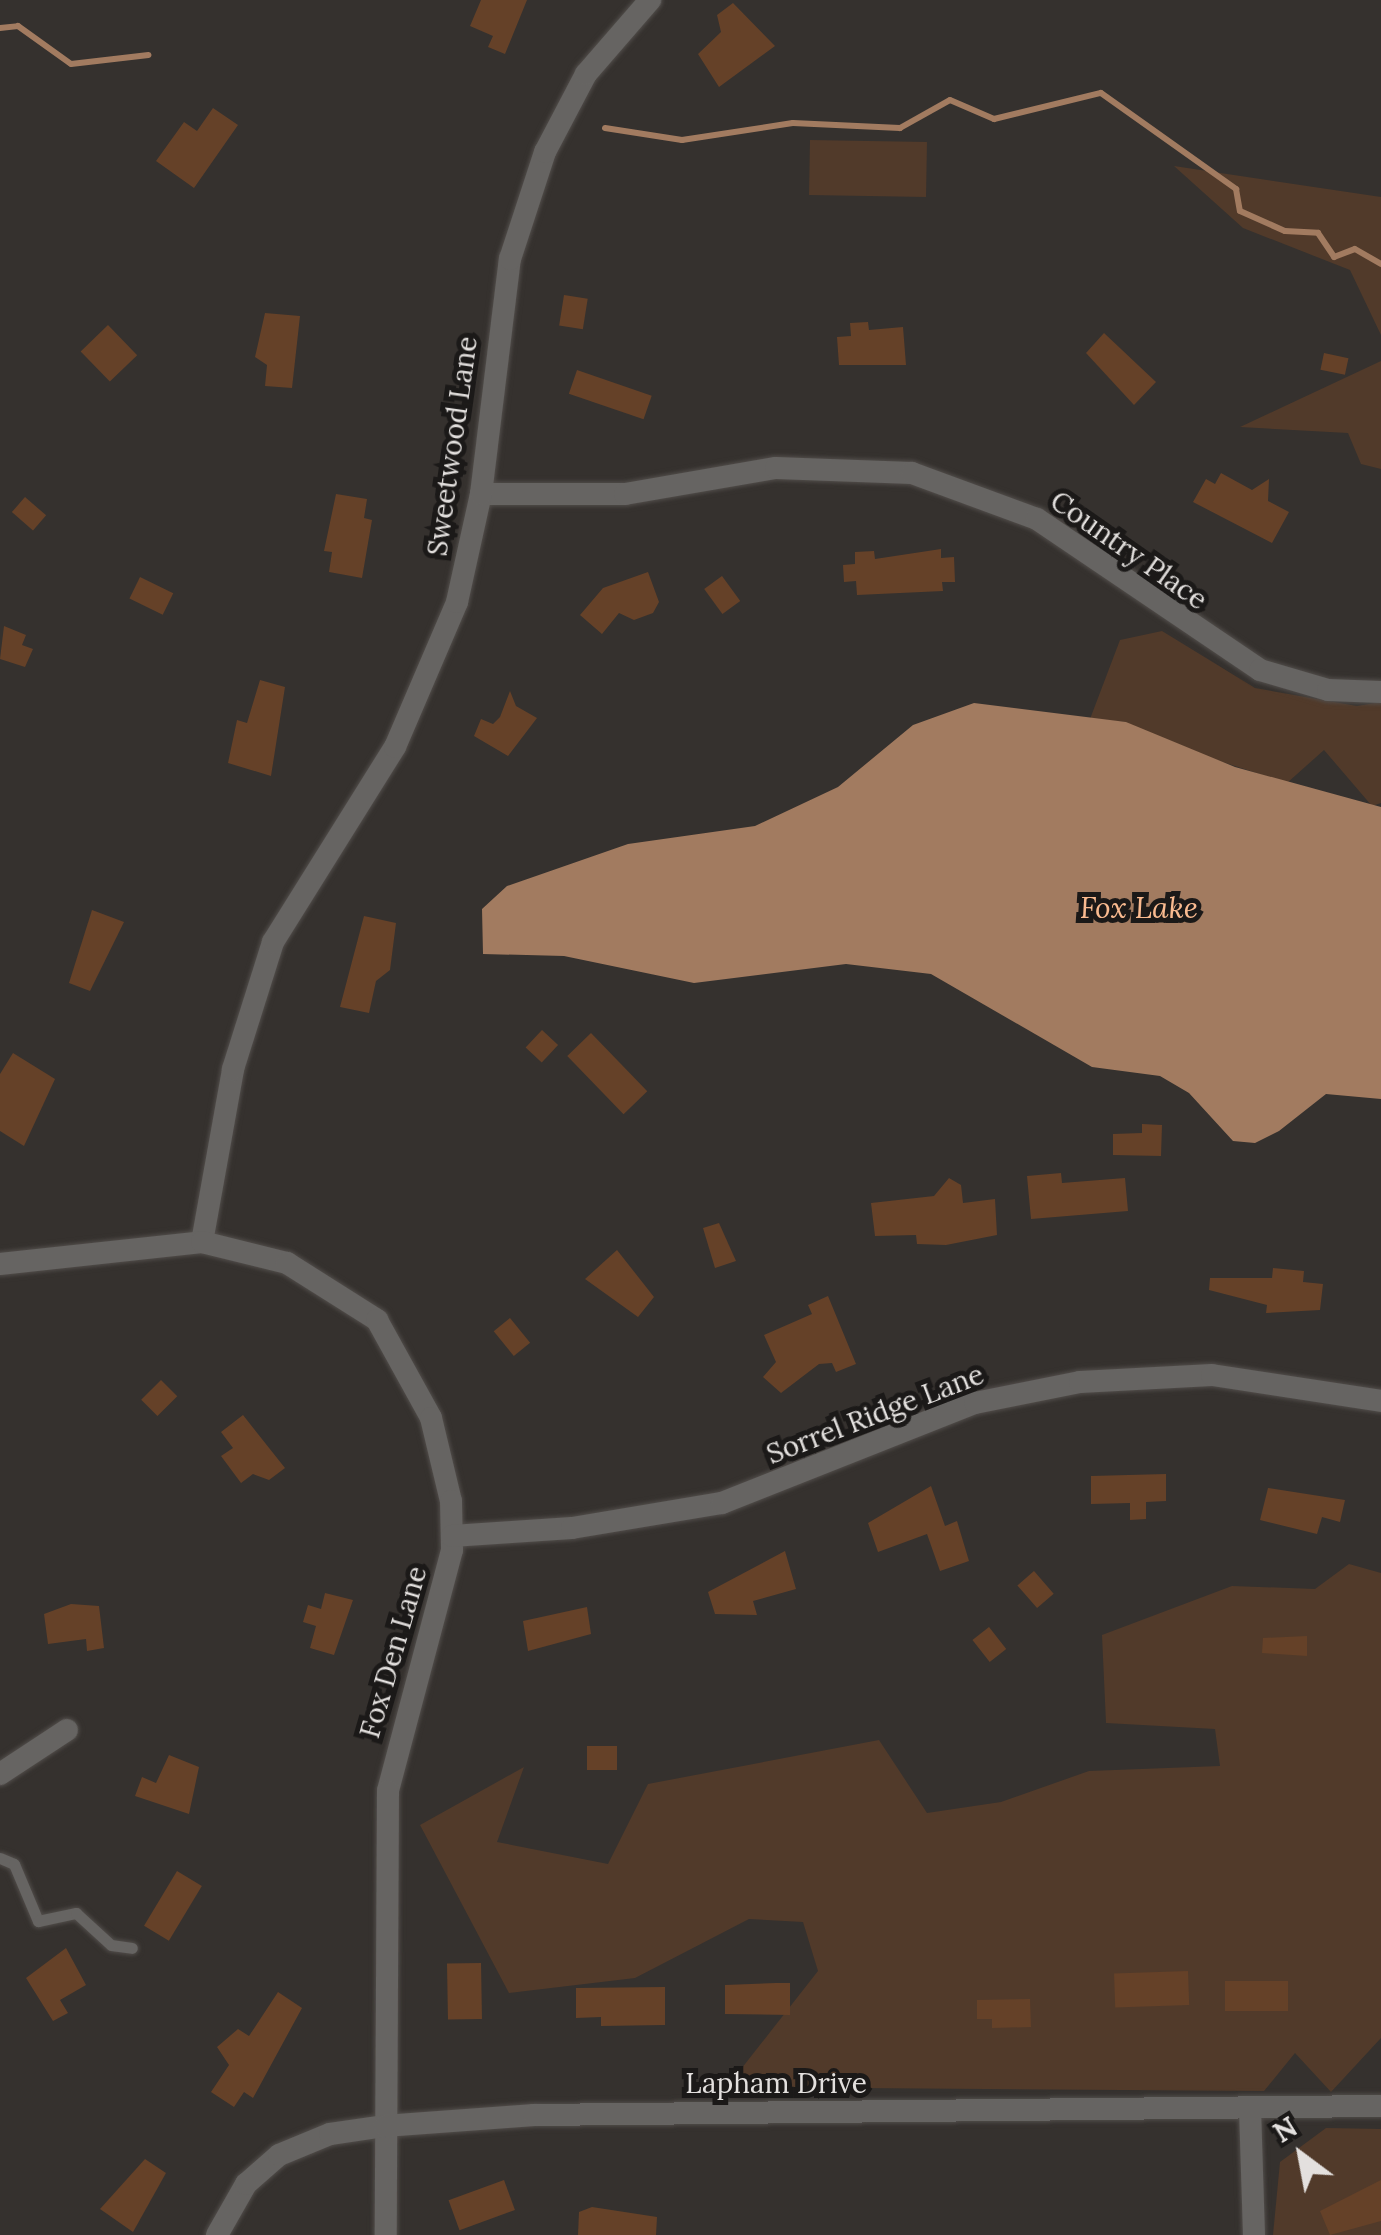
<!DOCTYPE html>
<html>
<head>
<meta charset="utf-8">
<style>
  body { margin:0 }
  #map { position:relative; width:1381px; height:2235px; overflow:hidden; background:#35312e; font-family:Lora,serif }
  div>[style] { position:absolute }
  .green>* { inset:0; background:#513a2a; transform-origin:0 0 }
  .water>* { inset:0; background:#a27b60 }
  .stream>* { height:6px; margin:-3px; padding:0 3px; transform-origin:3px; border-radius:3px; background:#a27b60 }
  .building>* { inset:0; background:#654128; transform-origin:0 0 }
  .roads { filter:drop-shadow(0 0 2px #514d4a) drop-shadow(0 0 2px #514d4a) }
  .service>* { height:11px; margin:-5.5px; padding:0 5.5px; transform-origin:5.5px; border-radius:5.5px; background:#666462 }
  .minor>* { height:22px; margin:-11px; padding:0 11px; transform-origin:11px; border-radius:11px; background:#666462 }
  span { translate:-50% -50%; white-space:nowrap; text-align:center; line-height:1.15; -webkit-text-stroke:10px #1b1918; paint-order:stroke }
  .street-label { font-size:28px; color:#e3e0de }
  .water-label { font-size:30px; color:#fabb90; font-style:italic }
  .north { position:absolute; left:1251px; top:2105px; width:100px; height:100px; -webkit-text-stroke:8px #1b1918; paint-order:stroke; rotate:328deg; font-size:28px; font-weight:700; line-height:40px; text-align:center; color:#e3e0de }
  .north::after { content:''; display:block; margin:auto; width:35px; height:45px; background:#e3e0de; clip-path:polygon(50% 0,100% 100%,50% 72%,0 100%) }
</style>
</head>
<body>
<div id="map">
  <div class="green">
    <div style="left:810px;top:140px;width:117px;height:55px;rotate:1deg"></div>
    <div style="clip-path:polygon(1174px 166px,1381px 197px,1381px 335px,1350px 270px,1243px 228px)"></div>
    <div style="clip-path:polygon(1381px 361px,1381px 469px,1361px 464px,1348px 433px,1240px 427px)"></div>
    <div style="clip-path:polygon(1162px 631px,1255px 688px,1357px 706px,1381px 702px,1381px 803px,1372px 806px,1324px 750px,1287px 783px,1155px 740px,1126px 722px,1090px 719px,1120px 640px)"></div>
    <div style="clip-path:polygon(1349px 1564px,1381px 1573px,1381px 2038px,1331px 2092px,1295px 2053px,1264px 2091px,727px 2087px,818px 1971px,803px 1922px,749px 1919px,635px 1978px,509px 1993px,420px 1825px,524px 1767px,497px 1842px,608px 1864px,648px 1784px,879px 1740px,927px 1813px,1001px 1802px,1089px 1771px,1220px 1766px,1215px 1729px,1106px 1723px,1102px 1635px,1232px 1586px,1315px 1589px)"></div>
    <div style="clip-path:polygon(1326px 2128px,1381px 2129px,1381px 2235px,1273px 2235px,1280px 2162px)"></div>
  </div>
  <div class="water">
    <div style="clip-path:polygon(974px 703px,1126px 722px,1235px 767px,1381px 807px,1381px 1099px,1326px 1094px,1279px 1131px,1255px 1143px,1233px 1141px,1189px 1093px,1160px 1076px,1092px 1067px,931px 974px,846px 964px,694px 983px,564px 956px,483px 954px,482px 909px,507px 886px,628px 844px,755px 826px,838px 787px,913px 725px)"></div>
  </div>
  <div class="stream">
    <div style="left:0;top:28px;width:18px;rotate:-6deg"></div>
    <div style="left:18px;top:26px;width:65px;rotate:35.6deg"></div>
    <div style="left:71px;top:64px;width:78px;rotate:-6.7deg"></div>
    <div style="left:605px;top:128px;width:78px;rotate:8.9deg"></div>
    <div style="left:682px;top:140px;width:112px;rotate:-8.7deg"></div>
    <div style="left:793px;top:123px;width:107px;rotate:2.7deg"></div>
    <div style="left:900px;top:128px;width:57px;rotate:-29.2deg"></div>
    <div style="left:950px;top:100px;width:48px;rotate:23.4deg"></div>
    <div style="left:994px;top:119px;width:110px;rotate:-13.7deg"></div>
    <div style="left:1101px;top:93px;width:166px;rotate:35.4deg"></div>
    <div style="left:1236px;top:189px;width:22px;rotate:80deg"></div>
    <div style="left:1240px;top:211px;width:49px;rotate:24deg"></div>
    <div style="left:1285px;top:231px;width:33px;rotate:3deg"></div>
    <div style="left:1318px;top:233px;width:29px;rotate:56deg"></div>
    <div style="left:1334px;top:257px;width:22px;rotate:-21deg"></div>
    <div style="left:1355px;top:249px;width:30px;rotate:30deg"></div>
  </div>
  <div class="building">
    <div style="clip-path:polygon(481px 0,527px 0,505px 54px,488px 47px,493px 36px,470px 26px)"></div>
    <div style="clip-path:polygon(733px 3px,775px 46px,719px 87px,698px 54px,721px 32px,717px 15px)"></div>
    <div style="clip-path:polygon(213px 108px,238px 125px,194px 188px,156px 161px,184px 122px,197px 131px)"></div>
    <div style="left:564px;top:295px;width:24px;height:31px;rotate:9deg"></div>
    <div style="clip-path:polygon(265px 313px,300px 316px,292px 388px,265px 386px,267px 365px,255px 357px)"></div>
    <div style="clip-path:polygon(868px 322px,869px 330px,903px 327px,906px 365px,839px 365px,837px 337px,851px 336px,850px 323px)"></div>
    <div style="left:108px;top:325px;width:42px;height:38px;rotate:46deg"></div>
    <div style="clip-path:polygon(1104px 333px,1156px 382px,1134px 405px,1086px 353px)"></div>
    <div style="left:1324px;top:353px;width:25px;height:17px;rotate:12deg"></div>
    <div style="left:577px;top:370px;width:79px;height:25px;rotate:19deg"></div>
    <div style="clip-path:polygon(1221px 473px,1252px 490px,1269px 479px,1268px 501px,1289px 512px,1272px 543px,1193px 502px,1206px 479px,1215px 484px)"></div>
    <div style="clip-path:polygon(336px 494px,367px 499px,364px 518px,372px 520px,362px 578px,329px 572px,332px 552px,324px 551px)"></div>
    <div style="left:25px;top:497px;width:28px;height:20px;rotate:41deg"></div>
    <div style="clip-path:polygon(941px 549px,941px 558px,954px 557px,955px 582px,942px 582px,943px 591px,857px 595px,856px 581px,844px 582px,843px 565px,855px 564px,855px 552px,874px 551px,875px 559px)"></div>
    <div style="clip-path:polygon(648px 572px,659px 602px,653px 613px,634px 620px,619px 613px,602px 634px,580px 615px,603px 588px)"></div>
    <div style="left:722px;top:576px;width:31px;height:22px;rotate:54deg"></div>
    <div style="left:140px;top:577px;width:37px;height:24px;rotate:26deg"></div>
    <div style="clip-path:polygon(4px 626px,26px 635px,22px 645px,33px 649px,25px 667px,0 659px)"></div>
    <div style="clip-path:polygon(260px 680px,285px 687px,271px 776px,228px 763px,237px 720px,247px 723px)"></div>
    <div style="clip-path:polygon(510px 691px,516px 706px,537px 718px,508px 756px,474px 736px,481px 719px,493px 724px,500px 717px)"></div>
    <div style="clip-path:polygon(92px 910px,124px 922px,90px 991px,69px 983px)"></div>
    <div style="clip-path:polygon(364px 916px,396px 923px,390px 970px,376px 981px,369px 1013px,340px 1007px)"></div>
    <div style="left:542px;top:1030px;width:22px;height:24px;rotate:43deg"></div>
    <div style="left:591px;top:1033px;width:81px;height:33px;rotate:46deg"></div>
    <div style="clip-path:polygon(13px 1053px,55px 1079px,24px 1146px,0 1131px,0 1074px)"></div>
    <div style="clip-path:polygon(1142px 1124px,1162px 1125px,1161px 1156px,1113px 1155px,1113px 1134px,1142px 1133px)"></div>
    <div style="clip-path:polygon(1061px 1173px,1062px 1183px,1125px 1178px,1128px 1211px,1031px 1219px,1027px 1176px)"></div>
    <div style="clip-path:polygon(949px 1178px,961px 1185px,963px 1203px,995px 1199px,997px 1235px,946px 1245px,917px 1244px,916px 1235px,875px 1236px,871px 1203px,934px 1196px)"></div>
    <div style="clip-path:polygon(719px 1223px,736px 1261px,715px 1268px,703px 1228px)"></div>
    <div style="clip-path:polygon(617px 1250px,654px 1297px,638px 1317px,585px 1279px)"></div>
    <div style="clip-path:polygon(1273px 1268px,1304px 1271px,1303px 1282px,1323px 1284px,1320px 1310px,1266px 1313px,1267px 1305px,1209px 1290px,1210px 1278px,1272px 1278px)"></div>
    <div style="clip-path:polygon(828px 1296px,856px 1364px,836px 1372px,832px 1363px,819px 1364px,781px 1393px,763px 1377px,776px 1362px,764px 1335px,812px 1314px,808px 1305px)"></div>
    <div style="left:510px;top:1318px;width:32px;height:21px;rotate:51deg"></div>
    <div style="left:161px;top:1380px;width:23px;height:28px;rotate:45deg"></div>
    <div style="clip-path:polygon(243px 1415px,285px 1468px,269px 1480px,253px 1474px,241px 1483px,221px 1456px,233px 1448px,221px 1432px)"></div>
    <div style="clip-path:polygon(1166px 1474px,1166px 1501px,1146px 1502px,1146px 1519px,1130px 1520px,1130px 1503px,1091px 1504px,1091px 1476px)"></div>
    <div style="clip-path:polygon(931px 1486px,945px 1526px,957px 1521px,969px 1561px,940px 1571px,927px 1534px,878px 1552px,868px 1523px)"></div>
    <div style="clip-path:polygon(1268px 1488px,1345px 1500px,1340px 1522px,1322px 1517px,1317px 1534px,1260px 1520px)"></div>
    <div style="clip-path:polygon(785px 1551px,796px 1589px,753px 1601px,757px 1615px,715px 1614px,708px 1592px)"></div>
    <div style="left:1034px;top:1571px;width:30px;height:22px;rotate:49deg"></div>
    <div style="clip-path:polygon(325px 1593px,353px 1600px,334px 1655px,310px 1648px,316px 1626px,303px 1622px,308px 1605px,321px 1609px)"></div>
    <div style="clip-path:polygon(71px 1604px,99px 1606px,104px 1648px,87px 1651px,86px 1639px,48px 1644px,44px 1614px)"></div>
    <div style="clip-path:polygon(587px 1607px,591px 1634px,528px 1651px,523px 1621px)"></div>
    <div style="left:989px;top:1627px;width:28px;height:21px;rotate:52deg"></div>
    <div style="clip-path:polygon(1307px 1636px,1307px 1656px,1262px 1653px,1263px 1638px)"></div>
    <div style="left:587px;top:1746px;width:30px;height:24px"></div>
    <div style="clip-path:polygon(169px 1755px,199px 1767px,189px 1814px,135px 1796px,142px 1777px,156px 1783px)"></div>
    <div style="left:177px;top:1871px;width:29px;height:64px;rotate:31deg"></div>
    <div style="clip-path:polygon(66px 1948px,86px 1985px,60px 2000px,68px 2013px,53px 2021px,26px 1978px)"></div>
    <div style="left:481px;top:1963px;width:56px;height:34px;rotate:89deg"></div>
    <div style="left:1188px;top:1971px;width:34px;height:74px;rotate:88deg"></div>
    <div style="left:1225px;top:1981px;width:63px;height:30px"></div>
    <div style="clip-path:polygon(776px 1983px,790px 1983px,790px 2015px,725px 2014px,725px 1985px)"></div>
    <div style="clip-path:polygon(665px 1987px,665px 2025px,601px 2026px,601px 2017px,576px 2018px,576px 1988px)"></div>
    <div style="clip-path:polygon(278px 1992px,302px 2008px,253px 2098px,244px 2092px,234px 2107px,211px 2092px,229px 2065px,217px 2047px,238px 2029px,249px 2036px)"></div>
    <div style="clip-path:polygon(1030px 1999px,1031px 2027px,992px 2028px,992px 2019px,977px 2019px,977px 2000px)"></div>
    <div style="clip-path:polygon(145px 2159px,166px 2173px,133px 2232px,100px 2209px)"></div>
    <div style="left:504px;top:2180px;width:32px;height:59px;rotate:70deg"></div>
    <div style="clip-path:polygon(1381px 2180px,1381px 2221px,1330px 2235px,1320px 2211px)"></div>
    <div style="clip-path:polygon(592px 2207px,657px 2217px,656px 2235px,578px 2235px,579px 2212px)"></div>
  </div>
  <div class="roads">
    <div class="service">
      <div style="left:0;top:1858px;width:15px;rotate:23deg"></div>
      <div style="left:14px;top:1864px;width:62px;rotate:67.2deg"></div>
      <div style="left:38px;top:1921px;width:39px;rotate:-12deg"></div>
      <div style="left:76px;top:1913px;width:47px;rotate:42.4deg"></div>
      <div style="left:111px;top:1945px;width:21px;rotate:8deg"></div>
    </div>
    <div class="minor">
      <div style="left:481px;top:494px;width:144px"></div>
      <div style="left:625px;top:494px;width:153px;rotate:-9.8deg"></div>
      <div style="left:776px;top:468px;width:136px;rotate:2.1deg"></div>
      <div style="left:912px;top:473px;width:133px;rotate:20.2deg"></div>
      <div style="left:1037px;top:519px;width:269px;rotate:34.1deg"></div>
      <div style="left:1260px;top:670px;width:71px;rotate:16.4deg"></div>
      <div style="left:1328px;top:690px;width:53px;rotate:2.2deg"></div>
      <div style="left:202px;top:1242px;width:176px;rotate:-79.8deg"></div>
      <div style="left:233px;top:1069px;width:133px;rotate:-72.5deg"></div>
      <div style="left:273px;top:942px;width:230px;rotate:-58deg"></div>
      <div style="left:395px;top:747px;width:158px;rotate:-66.8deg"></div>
      <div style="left:457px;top:602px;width:111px;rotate:-77.5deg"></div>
      <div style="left:481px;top:494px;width:237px;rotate:-83deg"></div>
      <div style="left:510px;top:259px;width:113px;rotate:-71.9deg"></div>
      <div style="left:545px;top:152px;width:88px;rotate:-62.3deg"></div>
      <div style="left:586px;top:74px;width:98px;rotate:-49.1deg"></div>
      <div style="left:0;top:1264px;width:203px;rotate:-6.2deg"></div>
      <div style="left:202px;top:1242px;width:88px;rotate:13.9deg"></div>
      <div style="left:287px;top:1263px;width:107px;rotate:32.3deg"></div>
      <div style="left:377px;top:1320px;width:112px;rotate:61.1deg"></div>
      <div style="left:431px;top:1418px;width:85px;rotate:76.5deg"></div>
      <div style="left:451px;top:1501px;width:49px;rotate:88.8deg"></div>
      <div style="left:452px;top:1550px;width:249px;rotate:104.9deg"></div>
      <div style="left:388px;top:1791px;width:444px;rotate:90.3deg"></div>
      <div style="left:452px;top:1536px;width:120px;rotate:-3.8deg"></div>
      <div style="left:572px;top:1528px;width:152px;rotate:-9.5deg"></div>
      <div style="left:722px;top:1503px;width:272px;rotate:-21.6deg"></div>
      <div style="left:975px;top:1403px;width:107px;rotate:-11.3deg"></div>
      <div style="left:1080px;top:1382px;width:132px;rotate:-3deg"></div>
      <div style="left:1212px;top:1375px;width:171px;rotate:8.7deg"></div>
      <div style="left:0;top:1774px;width:80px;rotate:-33.3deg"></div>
      <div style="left:1250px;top:2108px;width:127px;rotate:88.2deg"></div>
      <div style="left:217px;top:2235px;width:59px;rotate:-60.4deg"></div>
      <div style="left:246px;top:2184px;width:44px;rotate:-41.3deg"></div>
      <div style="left:279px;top:2155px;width:55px;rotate:-22.4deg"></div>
      <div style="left:330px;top:2134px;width:56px;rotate:-8.3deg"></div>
      <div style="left:385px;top:2126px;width:149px;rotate:-4.2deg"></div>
      <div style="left:534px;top:2115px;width:847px;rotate:-0.61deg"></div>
    </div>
  </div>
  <div class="street-label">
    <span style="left:452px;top:446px;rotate:-82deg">Sweetwood Lane</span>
    <span style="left:1129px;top:550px;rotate:35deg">Country Place</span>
    <span style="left:875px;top:1414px;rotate:-21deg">Sorrel Ridge Lane</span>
    <span style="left:393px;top:1652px;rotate:-74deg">Fox Den Lane</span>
    <span style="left:776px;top:2083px">Lapham Drive</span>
  </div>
  <div class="water-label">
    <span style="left:1139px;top:907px">Fox Lake</span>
  </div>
  <div class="north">N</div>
</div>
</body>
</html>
